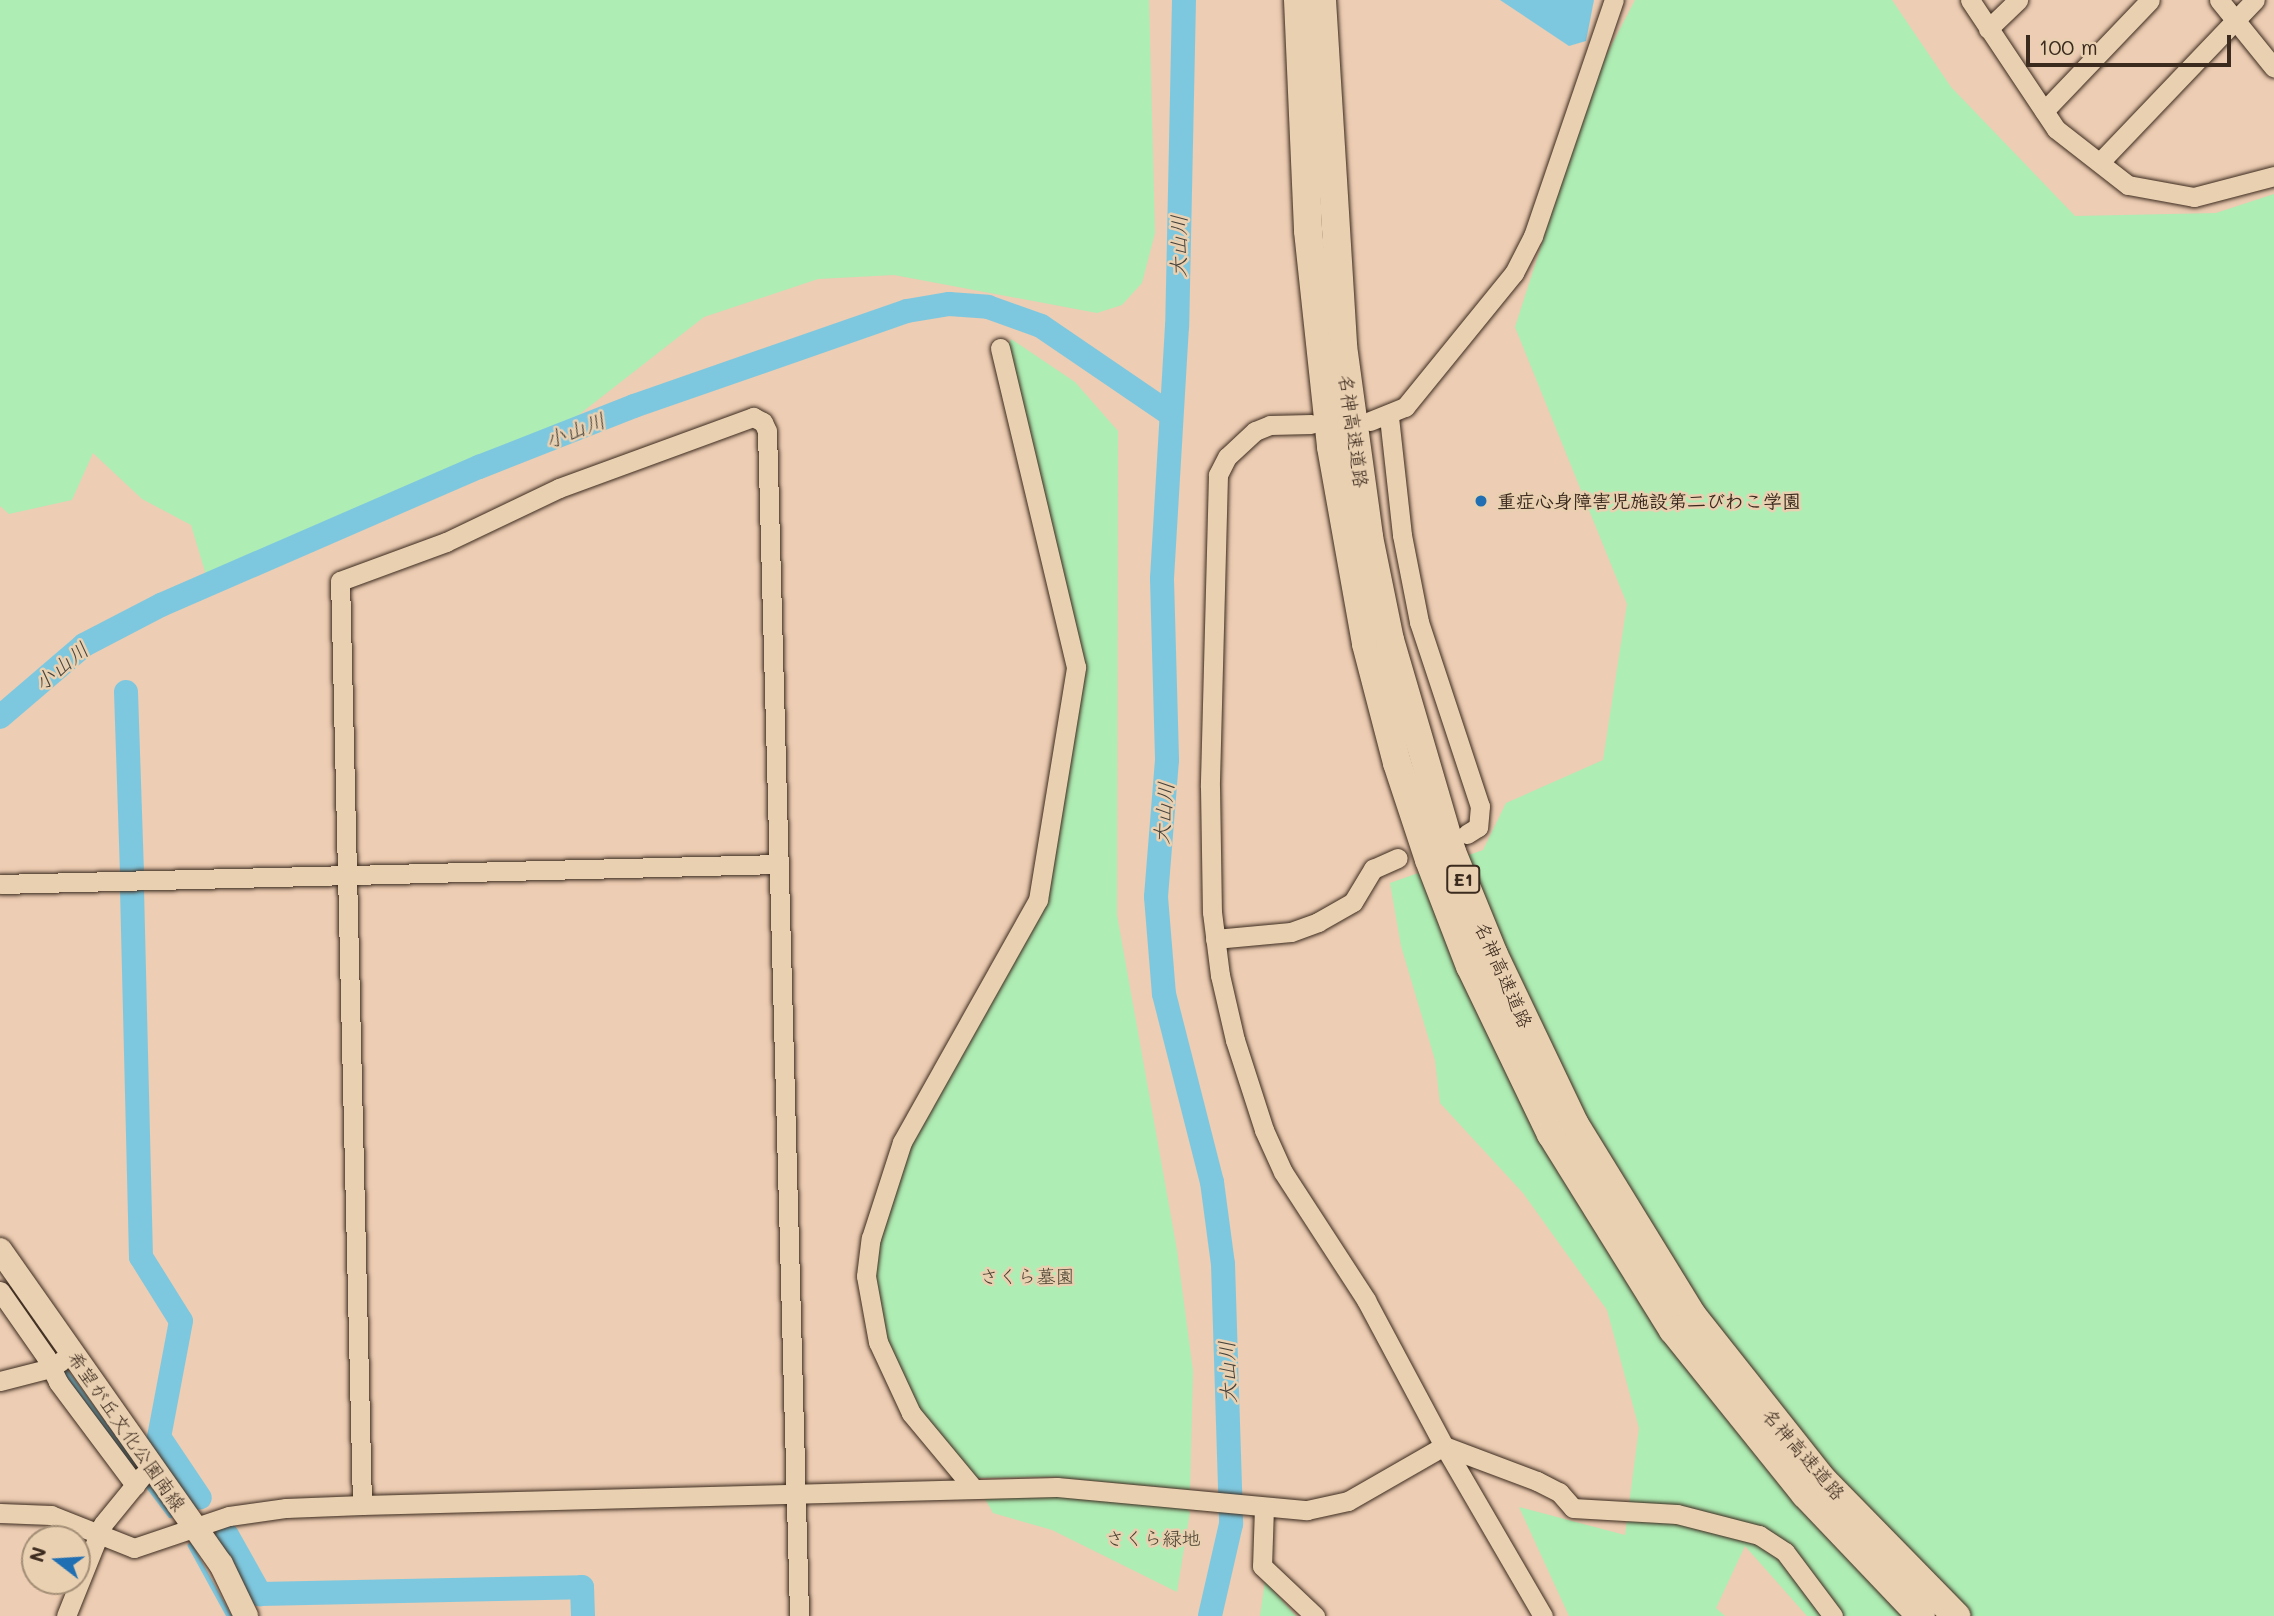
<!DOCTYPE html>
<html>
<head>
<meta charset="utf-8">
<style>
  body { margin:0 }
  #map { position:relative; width:2274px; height:1616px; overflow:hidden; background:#edcdb3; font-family:Mali,"Klee One",sans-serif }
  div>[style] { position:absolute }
  .green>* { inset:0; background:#aeedb4 }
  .water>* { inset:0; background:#7ec8df }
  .stream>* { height:4.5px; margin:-2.25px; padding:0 2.25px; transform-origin:2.25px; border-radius:2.25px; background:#7ec8df }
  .river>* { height:24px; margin:-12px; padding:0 12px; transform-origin:12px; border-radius:12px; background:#7ec8df }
  .roads { filter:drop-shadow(0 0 2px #3b2a1e) drop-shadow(0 0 2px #3b2a1e) }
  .minor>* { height:19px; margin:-9.5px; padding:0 9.5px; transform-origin:9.5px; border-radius:9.5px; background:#e9d0b1 }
  .major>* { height:24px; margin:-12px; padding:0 12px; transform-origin:12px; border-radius:12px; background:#e9d0b1 }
  .highway>* { height:28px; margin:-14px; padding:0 14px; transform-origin:14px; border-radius:14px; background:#e9d0b1 }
  .dots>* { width:19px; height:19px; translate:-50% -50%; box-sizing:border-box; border:4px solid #e9d0b1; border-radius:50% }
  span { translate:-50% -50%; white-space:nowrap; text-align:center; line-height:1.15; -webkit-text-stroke:5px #e9d0b1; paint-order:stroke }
  .shield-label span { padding:2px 5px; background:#e9d0b1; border:2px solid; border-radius:5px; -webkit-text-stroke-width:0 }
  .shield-label { font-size:18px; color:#3b2a1e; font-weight:700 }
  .street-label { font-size:19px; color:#3b2a1e }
  .poi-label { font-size:19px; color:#3b2a1e; font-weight:700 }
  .left { translate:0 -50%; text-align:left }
  .park-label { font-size:19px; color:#463e2d }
  .water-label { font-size:21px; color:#45423b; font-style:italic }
  .north { position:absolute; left:21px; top:1525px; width:70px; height:70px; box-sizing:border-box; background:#e9d0b1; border:2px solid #a38e76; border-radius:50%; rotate:287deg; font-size:19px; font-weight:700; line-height:28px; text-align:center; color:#3b2a1e }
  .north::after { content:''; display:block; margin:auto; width:24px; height:32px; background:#1f6fb2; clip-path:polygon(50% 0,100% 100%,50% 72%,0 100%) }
  .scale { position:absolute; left:2026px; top:35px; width:205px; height:32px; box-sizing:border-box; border:4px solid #3b2a1e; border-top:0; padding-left:9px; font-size:21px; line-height:24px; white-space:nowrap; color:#3b2a1e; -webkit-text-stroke:5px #e9d0b1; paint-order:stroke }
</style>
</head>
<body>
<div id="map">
  <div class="green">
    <div style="clip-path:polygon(0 0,1149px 0,1155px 233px,1142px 283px,1122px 305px,1097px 313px,894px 275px,818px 279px,704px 317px,567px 424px,206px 575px,191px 525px,142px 499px,93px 453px,72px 500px,9px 514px,0 506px)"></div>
    <div style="clip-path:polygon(1635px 0,1892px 0,1951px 87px,2075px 216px,2216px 213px,2274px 194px,2274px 1616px,1807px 1616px,1745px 1546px,1716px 1608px,1725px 1616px,1569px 1616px,1519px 1507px,1625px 1535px,1639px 1428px,1607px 1310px,1523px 1193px,1440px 1103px,1435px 1060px,1401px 946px,1390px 883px,1483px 850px,1506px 803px,1603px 760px,1627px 604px,1515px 327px,1597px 73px)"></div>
    <div style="clip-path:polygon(1011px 339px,1075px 382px,1118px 431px,1117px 915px,1177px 1250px,1193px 1371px,1190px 1490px,1051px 1477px,977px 1478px,915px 1409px,877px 1315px,873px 1280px,877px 1245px,907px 1146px,1045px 899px,1081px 665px,1008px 347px)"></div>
    <div style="clip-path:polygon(1057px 1494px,1184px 1506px,1190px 1512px,1177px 1592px,1052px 1530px,993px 1513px,984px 1497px)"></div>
    <div style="clip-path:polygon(1265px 1581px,1296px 1616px,1260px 1616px)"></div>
  </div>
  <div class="water">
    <div style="clip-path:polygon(1500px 0,1594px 0,1586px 41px,1569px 46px)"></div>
  </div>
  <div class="stream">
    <div style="left:64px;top:1369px;width:124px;rotate:53.9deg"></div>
    <div style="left:146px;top:1483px;width:40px;rotate:53deg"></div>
    <div style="left:190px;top:1545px;width:81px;rotate:61.2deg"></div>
  </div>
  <div class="river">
    <div style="left:1184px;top:0;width:326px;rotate:91.2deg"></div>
    <div style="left:1177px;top:326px;width:253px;rotate:93.4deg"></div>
    <div style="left:1162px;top:579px;width:181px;rotate:88.4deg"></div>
    <div style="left:1167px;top:760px;width:137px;rotate:94.6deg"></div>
    <div style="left:1156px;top:897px;width:97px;rotate:85.3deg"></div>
    <div style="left:1164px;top:994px;width:194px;rotate:75.7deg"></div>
    <div style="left:1212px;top:1182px;width:83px;rotate:82.4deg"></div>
    <div style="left:1223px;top:1264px;width:260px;rotate:88.2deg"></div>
    <div style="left:1231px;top:1524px;width:94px;rotate:102.9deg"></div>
    <div style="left:126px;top:692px;width:179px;rotate:88.1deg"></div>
    <div style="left:0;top:717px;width:111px;rotate:-40.6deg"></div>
    <div style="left:84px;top:645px;width:87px;rotate:-27.5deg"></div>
    <div style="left:161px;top:605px;width:347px;rotate:-23.5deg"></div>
    <div style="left:479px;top:467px;width:167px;rotate:-21.5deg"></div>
    <div style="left:634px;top:406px;width:289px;rotate:-19.2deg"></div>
    <div style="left:907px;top:311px;width:43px;rotate:-9.5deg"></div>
    <div style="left:949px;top:304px;width:39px;rotate:4deg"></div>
    <div style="left:988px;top:307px;width:56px;rotate:19.7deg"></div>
    <div style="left:1041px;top:326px;width:156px;rotate:34.3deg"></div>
    <div style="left:132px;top:889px;width:368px;rotate:88.6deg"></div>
    <div style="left:141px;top:1257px;width:75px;rotate:58deg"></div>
    <div style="left:181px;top:1321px;width:118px;rotate:100.7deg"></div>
    <div style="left:159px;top:1437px;width:73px;rotate:56.1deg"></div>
    <div style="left:227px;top:1535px;width:68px;rotate:60.8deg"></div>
    <div style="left:260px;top:1594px;width:322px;rotate:-1.2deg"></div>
    <div style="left:582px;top:1587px;width:29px;rotate:88deg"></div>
  </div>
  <div class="roads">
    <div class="minor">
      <div style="left:1970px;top:0;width:155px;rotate:56.3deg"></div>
      <div style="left:2056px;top:129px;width:91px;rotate:37.9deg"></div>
      <div style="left:2128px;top:185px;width:67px;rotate:10.3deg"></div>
      <div style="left:2194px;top:197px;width:83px;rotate:-14.7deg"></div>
      <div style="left:2219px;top:0;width:87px;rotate:51deg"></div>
      <div style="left:1988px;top:29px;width:42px;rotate:-44deg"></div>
      <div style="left:2044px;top:111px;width:153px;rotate:-46.3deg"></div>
      <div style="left:2100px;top:162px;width:224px;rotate:-46.3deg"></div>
      <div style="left:1389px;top:417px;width:119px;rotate:83.7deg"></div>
      <div style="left:1402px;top:535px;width:89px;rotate:78.9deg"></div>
      <div style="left:1419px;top:622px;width:194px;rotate:71.7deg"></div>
      <div style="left:1480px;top:806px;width:21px;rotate:95deg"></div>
      <div style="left:1478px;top:827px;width:13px;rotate:148deg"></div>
      <div style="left:1370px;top:421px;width:38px;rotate:-22deg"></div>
      <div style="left:1405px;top:407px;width:173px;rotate:-50.9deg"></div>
      <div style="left:1514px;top:273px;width:42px;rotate:-62.8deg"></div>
      <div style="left:1533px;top:236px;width:250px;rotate:-71.1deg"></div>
      <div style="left:1311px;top:424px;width:41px;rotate:178.6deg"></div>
      <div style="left:1270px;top:425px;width:16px;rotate:158deg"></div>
      <div style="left:1255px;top:431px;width:38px;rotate:137deg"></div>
      <div style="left:1227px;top:457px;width:20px;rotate:117deg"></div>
      <div style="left:1218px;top:475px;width:312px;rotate:91.5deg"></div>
      <div style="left:1210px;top:787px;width:125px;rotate:89.1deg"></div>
      <div style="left:1212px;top:912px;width:64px;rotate:82.8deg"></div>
      <div style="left:1220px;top:975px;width:67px;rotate:77deg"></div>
      <div style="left:1235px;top:1040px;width:95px;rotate:72.1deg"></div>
      <div style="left:1264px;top:1130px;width:46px;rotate:65.7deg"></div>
      <div style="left:1283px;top:1172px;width:153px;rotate:57deg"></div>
      <div style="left:1366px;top:1300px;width:166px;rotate:61.9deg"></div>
      <div style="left:1444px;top:1446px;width:197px;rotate:59.8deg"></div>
      <div style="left:0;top:884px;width:779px;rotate:-1.47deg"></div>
      <div style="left:1215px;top:939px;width:76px;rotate:-5.3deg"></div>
      <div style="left:1291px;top:932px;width:29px;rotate:-20deg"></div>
      <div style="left:1318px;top:922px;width:40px;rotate:-29.7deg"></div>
      <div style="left:1353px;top:902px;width:39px;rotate:-59deg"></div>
      <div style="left:1373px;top:869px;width:27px;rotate:-24deg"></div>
      <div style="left:0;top:1291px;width:80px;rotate:55.1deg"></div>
      <div style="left:46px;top:1357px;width:28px;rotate:64deg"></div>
      <div style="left:58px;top:1382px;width:129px;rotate:53.2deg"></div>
      <div style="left:0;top:1381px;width:53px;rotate:-14.3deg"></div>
      <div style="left:51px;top:1368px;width:12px;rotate:-35deg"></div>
      <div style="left:974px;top:1489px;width:99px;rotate:-129.7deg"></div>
      <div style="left:911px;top:1413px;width:78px;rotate:-114.9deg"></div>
      <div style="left:878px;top:1342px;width:67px;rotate:-100.3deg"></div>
      <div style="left:866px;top:1276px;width:38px;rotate:-83deg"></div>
      <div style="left:871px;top:1238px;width:101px;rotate:-72.1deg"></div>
      <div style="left:902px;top:1142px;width:278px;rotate:-60.7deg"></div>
      <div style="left:1038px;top:900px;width:236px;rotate:-80.7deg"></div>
      <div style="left:1076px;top:667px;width:328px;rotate:-103.4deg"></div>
      <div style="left:362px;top:1505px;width:924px;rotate:-91.36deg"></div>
      <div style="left:340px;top:581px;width:113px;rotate:-20.2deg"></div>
      <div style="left:446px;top:542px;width:125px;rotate:-25.5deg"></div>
      <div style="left:559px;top:488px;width:207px;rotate:-20.1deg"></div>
      <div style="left:753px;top:417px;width:11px;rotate:27deg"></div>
      <div style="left:763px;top:422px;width:10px;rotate:66deg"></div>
      <div style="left:767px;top:431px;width:1185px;rotate:88.45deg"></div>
      <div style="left:1264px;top:1507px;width:59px;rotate:91.9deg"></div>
      <div style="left:1262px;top:1566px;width:73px;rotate:43.3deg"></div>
      <div style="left:0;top:1513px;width:51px;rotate:2.2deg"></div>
      <div style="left:51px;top:1515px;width:89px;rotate:21.7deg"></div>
      <div style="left:134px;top:1548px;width:100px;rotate:-18.6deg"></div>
      <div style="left:229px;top:1516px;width:58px;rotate:-8deg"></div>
      <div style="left:286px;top:1508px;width:76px;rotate:-2.3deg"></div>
      <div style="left:362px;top:1505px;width:695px;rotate:-1.48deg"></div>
      <div style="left:1057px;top:1487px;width:251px;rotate:5.3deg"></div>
      <div style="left:1307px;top:1510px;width:42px;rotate:-12.4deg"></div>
      <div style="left:1348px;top:1501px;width:111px;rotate:-29.8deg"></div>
      <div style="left:1444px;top:1446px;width:99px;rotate:20.6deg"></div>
      <div style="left:1537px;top:1481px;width:25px;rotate:27deg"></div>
      <div style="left:1559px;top:1492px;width:21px;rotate:49deg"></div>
      <div style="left:1573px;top:1508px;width:104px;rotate:3.3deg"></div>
      <div style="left:1677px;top:1514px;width:85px;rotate:14.4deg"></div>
      <div style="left:1759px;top:1535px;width:31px;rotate:33deg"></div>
      <div style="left:1785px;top:1552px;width:80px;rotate:53.1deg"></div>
      <div style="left:66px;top:1616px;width:99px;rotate:-68.1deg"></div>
      <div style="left:103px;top:1524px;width:63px;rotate:-50.8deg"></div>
    </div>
    <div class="major">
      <div style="left:0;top:1250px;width:384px;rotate:54.9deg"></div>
      <div style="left:221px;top:1564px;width:58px;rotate:64.3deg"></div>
    </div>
    <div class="highway">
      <div style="left:1298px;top:0;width:231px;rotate:87.5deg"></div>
      <div style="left:1308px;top:231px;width:217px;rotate:83.9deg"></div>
      <div style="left:1331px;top:447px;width:200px;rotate:79.9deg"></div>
      <div style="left:1366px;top:644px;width:123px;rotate:75.4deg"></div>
      <div style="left:1397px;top:763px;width:102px;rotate:71.7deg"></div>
      <div style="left:1429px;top:860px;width:114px;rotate:68.9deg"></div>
      <div style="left:1470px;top:966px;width:187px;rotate:64.3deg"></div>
      <div style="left:1551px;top:1134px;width:231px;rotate:58.1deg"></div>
      <div style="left:1673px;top:1330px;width:211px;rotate:51.2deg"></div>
      <div style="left:1805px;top:1494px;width:168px;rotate:46.4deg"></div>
      <div style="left:1322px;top:0;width:347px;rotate:86.5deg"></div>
      <div style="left:1343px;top:346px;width:193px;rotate:82.2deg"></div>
      <div style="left:1369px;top:537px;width:105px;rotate:78.5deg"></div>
      <div style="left:1390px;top:640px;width:221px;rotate:73.7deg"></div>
      <div style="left:1452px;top:852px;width:111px;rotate:67.8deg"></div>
      <div style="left:1494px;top:955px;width:186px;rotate:64.5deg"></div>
      <div style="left:1574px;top:1123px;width:225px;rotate:58.4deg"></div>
      <div style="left:1692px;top:1315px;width:209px;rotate:51.6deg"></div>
      <div style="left:1822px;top:1479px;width:192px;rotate:45.6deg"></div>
    </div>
  </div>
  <div class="dots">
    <div style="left:1481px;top:501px;background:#1f6fb2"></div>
  </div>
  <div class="shield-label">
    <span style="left:1463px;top:879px">E1</span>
  </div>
  <div class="street-label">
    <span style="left:1354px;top:431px;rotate:82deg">名神高速道路</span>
    <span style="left:1504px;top:975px;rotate:66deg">名神高速道路</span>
    <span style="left:127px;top:1431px;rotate:55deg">希望が丘文化公園南線</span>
    <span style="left:1804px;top:1454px;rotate:49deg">名神高速道路</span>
  </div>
  <div class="poi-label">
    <span class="left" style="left:1497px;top:501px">重症心身障害児施設第二びわこ学園</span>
  </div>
  <div class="park-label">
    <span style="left:1027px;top:1276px">さくら墓園</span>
    <span style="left:1153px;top:1538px">さくら緑地</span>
  </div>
  <div class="water-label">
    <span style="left:1178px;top:246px;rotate:-89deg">大山川</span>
    <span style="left:575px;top:430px;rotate:-21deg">小山川</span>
    <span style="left:61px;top:666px;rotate:-39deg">小山川</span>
    <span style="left:1163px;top:813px;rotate:-85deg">大山川</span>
    <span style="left:1227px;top:1372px;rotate:-92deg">大山川</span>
  </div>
  <div class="north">N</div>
  <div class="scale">100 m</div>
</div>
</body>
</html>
